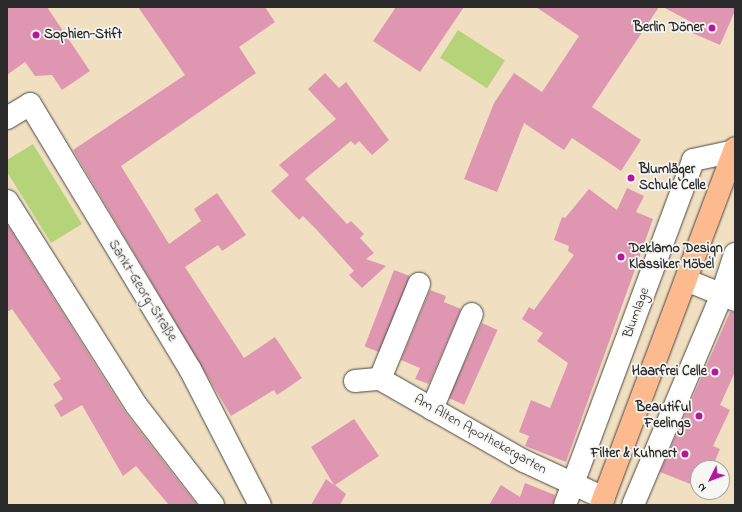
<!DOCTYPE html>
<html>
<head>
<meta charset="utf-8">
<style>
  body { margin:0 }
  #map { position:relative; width:742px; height:512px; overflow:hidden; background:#f0e0c1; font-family:"Indie Flower",sans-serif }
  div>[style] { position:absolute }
  .green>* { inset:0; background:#b5d379; transform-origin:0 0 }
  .building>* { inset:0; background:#df97b1; transform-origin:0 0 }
  .roads { filter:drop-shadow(0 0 1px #494642) drop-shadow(0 0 1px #494642) }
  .minor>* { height:22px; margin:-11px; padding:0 11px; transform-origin:11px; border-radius:11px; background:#fff }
  .major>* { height:22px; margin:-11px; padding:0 11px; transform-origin:11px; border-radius:11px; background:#fcba8e }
  .dots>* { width:11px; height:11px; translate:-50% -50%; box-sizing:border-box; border:2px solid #f6f6f2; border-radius:50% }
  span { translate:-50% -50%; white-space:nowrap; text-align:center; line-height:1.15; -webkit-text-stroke:3.5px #f6f6f2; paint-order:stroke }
  .poi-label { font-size:14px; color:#2b2b2b; font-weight:700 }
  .right { translate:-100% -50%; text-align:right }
  .left { translate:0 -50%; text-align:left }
  .street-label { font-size:14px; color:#2b2b2b }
  .frame { position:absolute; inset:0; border:8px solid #2b2b2b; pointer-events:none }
  .north { position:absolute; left:690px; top:460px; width:40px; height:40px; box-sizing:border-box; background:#f6f6f2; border:1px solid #a5a5a2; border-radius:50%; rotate:228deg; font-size:11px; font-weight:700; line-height:16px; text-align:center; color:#2b2b2b }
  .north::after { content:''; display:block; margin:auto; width:14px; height:18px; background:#b5179e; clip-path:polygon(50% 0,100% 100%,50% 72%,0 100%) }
</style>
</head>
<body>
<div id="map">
  <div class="green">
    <div style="left:458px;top:30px;width:56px;height:33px;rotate:33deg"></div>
    <div style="clip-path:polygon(33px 144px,82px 224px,51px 243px,7px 172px,7px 160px)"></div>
  </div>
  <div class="building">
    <div style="clip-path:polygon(7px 7px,47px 7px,90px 71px,62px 90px,52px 75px,35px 76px,25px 62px,7px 75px)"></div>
    <div style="clip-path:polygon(138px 7px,265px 7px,275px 22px,239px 47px,256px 73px,121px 166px,169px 244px,201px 221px,194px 209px,217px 193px,246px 235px,222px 251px,218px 245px,185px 267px,244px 358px,275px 337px,302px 378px,277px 395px,274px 390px,231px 416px,73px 150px,185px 75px)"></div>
    <div style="clip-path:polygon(396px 7px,464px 7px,420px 72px,373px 41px)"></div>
    <div style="clip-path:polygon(536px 7px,659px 7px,592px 107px,641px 140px,621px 171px,572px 138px,564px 150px,524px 123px,497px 192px,464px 179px,494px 103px,514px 73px,542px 92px,579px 36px)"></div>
    <div style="clip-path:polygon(663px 7px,735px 7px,735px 11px,720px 45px,690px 32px,693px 23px)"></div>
    <div style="clip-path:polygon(325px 73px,339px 88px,346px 82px,389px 140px,372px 155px,359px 141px,355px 145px,351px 141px,305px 179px,347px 224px,351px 221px,364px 234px,360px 238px,374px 253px,366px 259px,386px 266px,362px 288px,349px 275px,354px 271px,316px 229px,303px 216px,299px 220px,271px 191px,289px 175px,279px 165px,336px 119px,308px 89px)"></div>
    <div style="clip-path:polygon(627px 188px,644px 196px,636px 212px,653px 219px,566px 462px,525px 446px,529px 436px,519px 432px,531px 400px,550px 408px,568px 363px,537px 341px,543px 333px,522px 319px,529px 307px,534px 310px,574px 255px,568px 251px,569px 246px,554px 240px,562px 217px,565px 218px,589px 189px,617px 210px)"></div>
    <div style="clip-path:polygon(7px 224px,125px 412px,197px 505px,169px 505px,136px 466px,123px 476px,82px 405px,61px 417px,54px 405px,63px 399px,53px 384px,61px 379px,12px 309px,7px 312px)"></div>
    <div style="left:394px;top:270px;width:17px;height:82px;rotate:21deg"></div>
    <div style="clip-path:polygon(430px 290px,446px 296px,444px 302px,461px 309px,429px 384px,415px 379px,420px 368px,401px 360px)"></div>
    <div style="clip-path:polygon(730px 312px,735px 312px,735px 372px,720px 405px,730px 410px,713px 446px,720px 449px,712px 468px,698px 468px,698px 487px,660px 472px)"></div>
    <div style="left:482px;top:323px;width:17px;height:82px;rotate:24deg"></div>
    <div style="clip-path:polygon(354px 419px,379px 456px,335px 485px,346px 494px,340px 505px,311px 505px,326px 479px,334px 485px,311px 447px)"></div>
    <div style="clip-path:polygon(525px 483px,555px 495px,553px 505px,489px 505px,501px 485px,520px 497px)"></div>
  </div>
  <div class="roads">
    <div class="minor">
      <div style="left:7px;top:118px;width:27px;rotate:-31deg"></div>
      <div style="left:30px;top:104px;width:310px;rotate:58.9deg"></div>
      <div style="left:190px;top:369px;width:153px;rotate:62.8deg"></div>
      <div style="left:7px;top:201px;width:241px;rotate:57.7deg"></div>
      <div style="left:136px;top:405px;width:126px;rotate:52.4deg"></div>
      <div style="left:686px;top:280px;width:53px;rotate:22.2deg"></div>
      <div style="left:380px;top:379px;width:103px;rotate:-67.7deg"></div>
      <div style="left:355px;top:381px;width:25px;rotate:-5deg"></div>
      <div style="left:380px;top:379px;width:166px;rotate:29.7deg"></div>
      <div style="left:524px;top:461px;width:88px;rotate:24.8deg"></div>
      <div style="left:432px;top:409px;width:103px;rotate:-67.2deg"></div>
      <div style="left:565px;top:505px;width:368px;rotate:-69.6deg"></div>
      <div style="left:693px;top:160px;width:43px;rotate:-12.1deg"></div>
      <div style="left:633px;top:505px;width:229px;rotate:-67.1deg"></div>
      <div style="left:722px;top:294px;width:42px;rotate:-72deg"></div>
    </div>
    <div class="major">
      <div style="left:601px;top:505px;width:381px;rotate:-69.4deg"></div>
    </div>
  </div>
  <div class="dots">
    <div style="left:712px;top:28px;background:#b5179e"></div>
    <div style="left:36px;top:35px;background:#b5179e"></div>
    <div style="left:631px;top:178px;background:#b5179e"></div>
    <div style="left:621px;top:257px;background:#b5179e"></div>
    <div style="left:715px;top:372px;background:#b5179e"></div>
    <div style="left:699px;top:416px;background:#b5179e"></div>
    <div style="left:685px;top:454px;background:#b5179e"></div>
  </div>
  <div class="poi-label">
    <span class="right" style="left:704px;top:28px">Berlin Döner</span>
    <span class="left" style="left:44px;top:35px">Sophien-Stift</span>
    <span class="left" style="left:639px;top:178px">Blumläger<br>Schule Celle</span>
    <span class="left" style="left:629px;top:257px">Deklamo Design<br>Klassiker Möbel</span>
    <span class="right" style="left:707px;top:372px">Haarfrei Celle</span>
    <span class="right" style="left:691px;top:416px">Beautiful<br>Feelings</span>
    <span class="right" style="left:677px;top:454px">Filter &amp; Kuhnert</span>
  </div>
  <div class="street-label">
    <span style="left:142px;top:291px;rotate:58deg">Sankt-Georg-Straße</span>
    <span style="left:637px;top:313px;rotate:-70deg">Blumlage</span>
    <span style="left:480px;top:435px;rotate:29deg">Am Alten Apothekergarten</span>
  </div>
  <div class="frame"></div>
  <div class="north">N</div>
</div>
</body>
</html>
